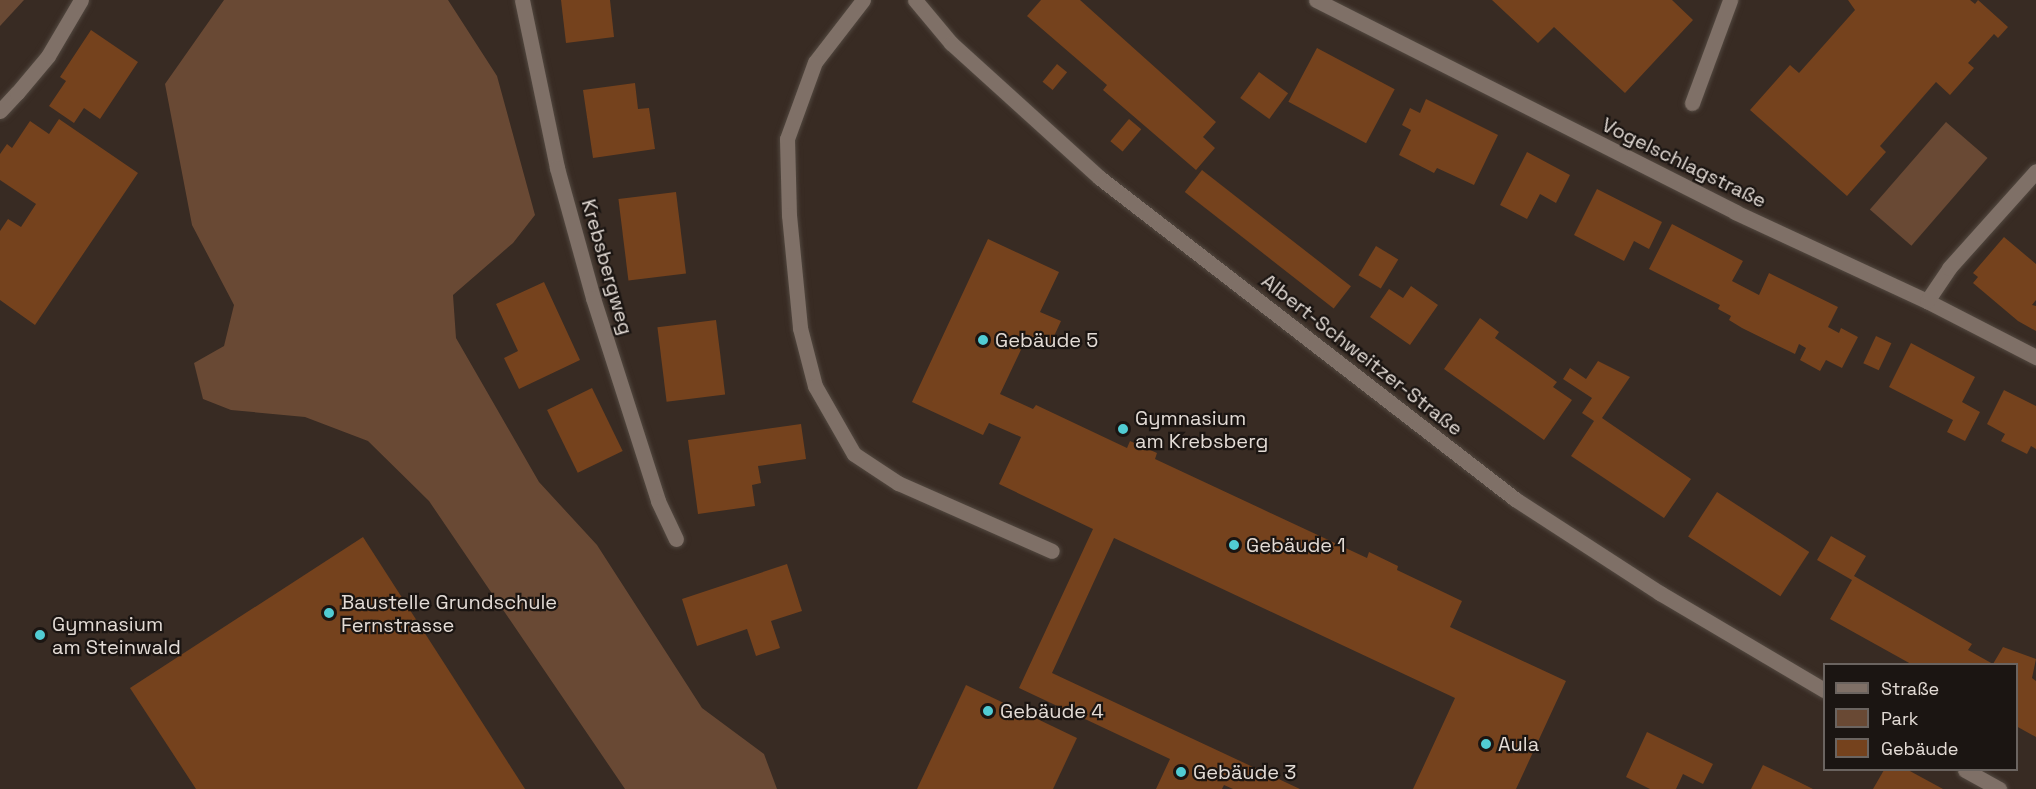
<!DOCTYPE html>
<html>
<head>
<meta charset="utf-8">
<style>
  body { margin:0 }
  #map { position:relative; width:2036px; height:789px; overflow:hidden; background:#382b23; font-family:"Space Grotesk",sans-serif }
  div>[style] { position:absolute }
  .green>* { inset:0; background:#694934; transform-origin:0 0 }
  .building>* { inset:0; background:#75421d; transform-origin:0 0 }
  .roads { filter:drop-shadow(0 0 2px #524840) drop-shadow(0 0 2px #524840) }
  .service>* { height:15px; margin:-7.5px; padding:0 7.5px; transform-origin:7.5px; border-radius:7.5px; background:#7f7067 }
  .minor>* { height:15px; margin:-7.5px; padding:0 7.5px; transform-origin:7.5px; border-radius:7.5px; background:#7f7067 }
  .dots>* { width:16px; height:16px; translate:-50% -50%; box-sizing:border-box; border:3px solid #1b1512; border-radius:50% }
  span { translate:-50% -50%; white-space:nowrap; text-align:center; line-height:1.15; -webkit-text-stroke:4.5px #1b1512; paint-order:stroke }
  .street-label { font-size:20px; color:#e3dbd5 }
  .poi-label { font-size:20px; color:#e3dbd5 }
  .left { translate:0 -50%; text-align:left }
  .legend { position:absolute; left:1823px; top:663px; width:195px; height:108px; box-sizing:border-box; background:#1b1512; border:2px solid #6b6460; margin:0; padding:8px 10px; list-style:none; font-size:18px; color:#e3dbd5 }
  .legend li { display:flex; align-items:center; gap:12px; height:30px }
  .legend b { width:30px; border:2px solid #6b6460 }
</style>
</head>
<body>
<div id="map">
  <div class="green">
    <div style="clip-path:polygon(0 0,24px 0,0 26px)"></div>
    <div style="clip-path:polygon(224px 0,448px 0,497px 76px,535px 215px,513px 243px,453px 295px,456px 338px,539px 482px,597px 545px,702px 708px,764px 754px,777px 789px,625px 789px,429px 501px,368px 441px,305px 417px,231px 410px,203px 399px,194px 363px,224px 346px,234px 305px,192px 225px,165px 84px)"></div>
    <div style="left:1946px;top:122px;width:55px;height:116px;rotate:41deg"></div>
  </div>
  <div class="building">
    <div style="clip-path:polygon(561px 0,610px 0,614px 37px,566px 43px)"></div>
    <div style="clip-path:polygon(1041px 0,1080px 0,1216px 122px,1203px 137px,1215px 148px,1196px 170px,1103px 90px,1107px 85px,1027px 16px)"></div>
    <div style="clip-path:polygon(1492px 0,1672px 0,1693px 20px,1625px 93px,1554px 27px,1538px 43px)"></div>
    <div style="clip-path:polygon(1970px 0,1975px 4px,1978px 0,2008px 27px,1998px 38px,1994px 34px,1968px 63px,1974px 68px,1950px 95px,1936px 82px,1880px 146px,1886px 152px,1847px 196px,1750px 110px,1790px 65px,1799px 73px,1855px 10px,1848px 0)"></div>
    <div style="clip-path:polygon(91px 30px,138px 62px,100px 119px,84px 108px,74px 123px,49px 106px,66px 81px,60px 77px)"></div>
    <div style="left:1317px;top:48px;width:88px;height:61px;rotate:28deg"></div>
    <div style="left:1057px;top:64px;width:13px;height:23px;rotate:39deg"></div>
    <div style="left:1259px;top:72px;width:36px;height:32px;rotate:36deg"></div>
    <div style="clip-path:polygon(635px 83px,638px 109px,649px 108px,655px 149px,593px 158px,583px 90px)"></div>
    <div style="clip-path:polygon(1426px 99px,1498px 135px,1474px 185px,1437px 168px,1434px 173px,1399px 155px,1411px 130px,1402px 125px,1410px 108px,1420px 113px)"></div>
    <div style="clip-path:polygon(59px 119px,138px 173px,35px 325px,0 300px,0 231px,8px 219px,21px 227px,36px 204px,0 180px,0 154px,7px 144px,12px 148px,30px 121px,49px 134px)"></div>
    <div style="left:1129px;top:119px;width:16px;height:29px;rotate:40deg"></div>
    <div style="clip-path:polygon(1527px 152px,1570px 175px,1556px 203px,1540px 194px,1527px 219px,1500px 205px)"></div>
    <div style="left:1202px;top:170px;width:189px;height:28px;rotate:38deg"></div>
    <div style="clip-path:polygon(1597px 189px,1662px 222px,1649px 249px,1634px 241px,1624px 261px,1574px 235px)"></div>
    <div style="left:676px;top:192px;width:82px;height:58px;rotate:83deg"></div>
    <div style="clip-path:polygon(1672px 224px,1743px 261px,1732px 281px,1759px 295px,1769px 273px,1838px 307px,1828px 327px,1839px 333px,1841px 328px,1858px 337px,1842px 368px,1826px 360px,1820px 371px,1800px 360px,1806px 348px,1799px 344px,1795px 354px,1742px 328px,1729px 320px,1731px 316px,1718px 309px,1720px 305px,1649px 269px)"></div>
    <div style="clip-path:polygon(2004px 237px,2036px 264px,2036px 300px,2032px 305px,2036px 306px,2036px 331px,2018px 321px,1973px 283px,1978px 277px,1973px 273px)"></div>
    <div style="clip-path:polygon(988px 239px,1059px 272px,1040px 312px,1061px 321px,1050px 345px,1028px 335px,1000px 394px,1033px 409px,1036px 405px,1127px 448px,1130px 441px,1157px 453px,1155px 459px,1367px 558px,1369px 552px,1398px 566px,1397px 570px,1462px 601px,1450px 627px,1566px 681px,1516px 789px,1413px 789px,1455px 698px,1114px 538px,1052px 673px,1300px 789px,1233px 789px,1224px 785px,1222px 789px,1156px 789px,1170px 759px,1019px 688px,1093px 529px,999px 484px,1021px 437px,989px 423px,983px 435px,912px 402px)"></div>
    <div style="left:1376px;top:246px;width:26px;height:34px;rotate:31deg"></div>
    <div style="clip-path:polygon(544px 282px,580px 360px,519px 389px,504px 358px,518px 351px,496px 304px)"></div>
    <div style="clip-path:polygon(1411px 286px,1438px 305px,1410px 345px,1370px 317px,1389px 289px,1403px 298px)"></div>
    <div style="clip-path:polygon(1480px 318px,1499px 332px,1495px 338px,1557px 382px,1553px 387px,1572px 400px,1544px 440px,1444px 369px)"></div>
    <div style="left:716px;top:320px;width:75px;height:59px;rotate:83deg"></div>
    <div style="left:1876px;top:336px;width:17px;height:30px;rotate:25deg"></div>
    <div style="clip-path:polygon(1911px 343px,1975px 377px,1962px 402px,1980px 412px,1965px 441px,1947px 432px,1953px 420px,1889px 387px)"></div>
    <div style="clip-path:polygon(1598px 361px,1630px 377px,1602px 418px,1691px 479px,1664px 518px,1571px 456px,1594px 421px,1582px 413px,1592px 398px,1563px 379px,1570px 368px,1586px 379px)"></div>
    <div style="left:592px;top:388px;width:70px;height:50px;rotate:64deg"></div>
    <div style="clip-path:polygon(2004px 390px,2036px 406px,2036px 449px,2031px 446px,2027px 454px,2001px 441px,2005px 434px,1987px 424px)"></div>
    <div style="clip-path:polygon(801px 424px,806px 459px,758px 466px,761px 483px,752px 485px,755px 506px,698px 514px,688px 440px)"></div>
    <div style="left:1717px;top:492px;width:110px;height:53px;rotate:33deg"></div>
    <div style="clip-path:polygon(1831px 536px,1866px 556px,1854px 576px,1972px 644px,1968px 650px,1993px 664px,2003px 647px,2036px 659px,2032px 678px,2036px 681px,2036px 737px,2016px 726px,2016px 664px,1911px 664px,1830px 619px,1852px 580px,1817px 560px)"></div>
    <div style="clip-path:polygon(363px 537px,525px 789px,196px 789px,130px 688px)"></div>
    <div style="clip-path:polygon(787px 564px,802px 611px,771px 621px,780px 648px,756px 656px,747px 629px,697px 646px,682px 599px)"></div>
    <div style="clip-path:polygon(966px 685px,1077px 738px,1053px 789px,917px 789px)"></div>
    <div style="clip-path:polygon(1647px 732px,1713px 764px,1703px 784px,1683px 774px,1676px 789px,1650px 789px,1626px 777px)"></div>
    <div style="clip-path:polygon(1763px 765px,1799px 782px,1813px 789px,1751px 789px)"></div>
    <div style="clip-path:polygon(1884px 770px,1908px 770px,1943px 789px,1873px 789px)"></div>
  </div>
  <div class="roads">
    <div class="service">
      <div style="left:863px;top:0;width:78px;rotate:127.7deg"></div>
      <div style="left:815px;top:62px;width:82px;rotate:110deg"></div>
      <div style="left:787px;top:139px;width:76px;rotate:88.5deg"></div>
      <div style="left:789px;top:215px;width:114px;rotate:84.4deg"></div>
      <div style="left:800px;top:328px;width:60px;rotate:75.5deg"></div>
      <div style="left:815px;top:386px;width:78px;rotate:60.2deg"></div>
      <div style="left:854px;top:454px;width:53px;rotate:33.4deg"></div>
      <div style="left:898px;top:483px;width:168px;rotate:23.8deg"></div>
      <div style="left:1692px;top:103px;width:110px;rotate:-69.7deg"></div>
      <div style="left:0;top:111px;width:25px;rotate:-47deg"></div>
    </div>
    <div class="minor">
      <div style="left:522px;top:0;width:172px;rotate:78.2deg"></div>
      <div style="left:557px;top:168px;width:135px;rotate:74.5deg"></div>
      <div style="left:593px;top:298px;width:213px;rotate:72.2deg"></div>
      <div style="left:658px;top:501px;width:42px;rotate:64.7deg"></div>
      <div style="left:915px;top:0;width:56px;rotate:50.1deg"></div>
      <div style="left:951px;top:43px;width:201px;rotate:42.2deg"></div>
      <div style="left:1100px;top:178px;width:525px;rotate:37.72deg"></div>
      <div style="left:1515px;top:499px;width:173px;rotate:33deg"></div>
      <div style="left:1660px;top:593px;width:191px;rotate:30.6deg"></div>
      <div style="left:1316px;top:0;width:470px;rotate:26.8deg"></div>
      <div style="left:1735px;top:212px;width:212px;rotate:24.9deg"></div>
      <div style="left:1927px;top:301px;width:123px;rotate:27.2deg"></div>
      <div style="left:17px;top:93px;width:48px;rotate:-50deg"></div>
      <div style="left:48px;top:56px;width:65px;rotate:-59.5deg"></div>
      <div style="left:1927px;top:301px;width:40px;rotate:-56deg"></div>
      <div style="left:1949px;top:268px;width:130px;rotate:-48.1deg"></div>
      <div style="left:1965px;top:770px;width:39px;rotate:29deg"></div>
    </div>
  </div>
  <div class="dots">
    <div style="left:983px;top:340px;background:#51ccd3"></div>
    <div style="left:1123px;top:429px;background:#51ccd3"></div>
    <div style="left:1234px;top:545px;background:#51ccd3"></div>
    <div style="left:329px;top:613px;background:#51ccd3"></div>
    <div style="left:40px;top:635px;background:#51ccd3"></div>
    <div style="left:988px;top:711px;background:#51ccd3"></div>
    <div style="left:1486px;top:744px;background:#51ccd3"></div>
    <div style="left:1181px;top:772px;background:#51ccd3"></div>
  </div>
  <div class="street-label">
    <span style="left:1684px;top:163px;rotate:26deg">Vogelschlagstraße</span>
    <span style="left:607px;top:267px;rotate:74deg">Krebsbergweg</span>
    <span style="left:1362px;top:355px;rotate:38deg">Albert-Schweitzer-Straße</span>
  </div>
  <div class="poi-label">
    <span class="left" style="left:995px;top:340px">Gebäude 5</span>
    <span class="left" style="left:1135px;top:430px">Gymnasium<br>am Krebsberg</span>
    <span class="left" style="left:1246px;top:545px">Gebäude 1</span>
    <span class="left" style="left:341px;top:614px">Baustelle Grundschule<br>Fernstrasse</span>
    <span class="left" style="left:52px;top:636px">Gymnasium<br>am Steinwald</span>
    <span class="left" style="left:1000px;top:711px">Gebäude 4</span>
    <span class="left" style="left:1498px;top:744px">Aula</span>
    <span class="left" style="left:1193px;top:772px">Gebäude 3</span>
  </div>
  <ul class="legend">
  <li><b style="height:8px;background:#7f7067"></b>Straße</li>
  <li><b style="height:16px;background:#694934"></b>Park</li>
  <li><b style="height:16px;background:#75421d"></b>Gebäude</li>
  </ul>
</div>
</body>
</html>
